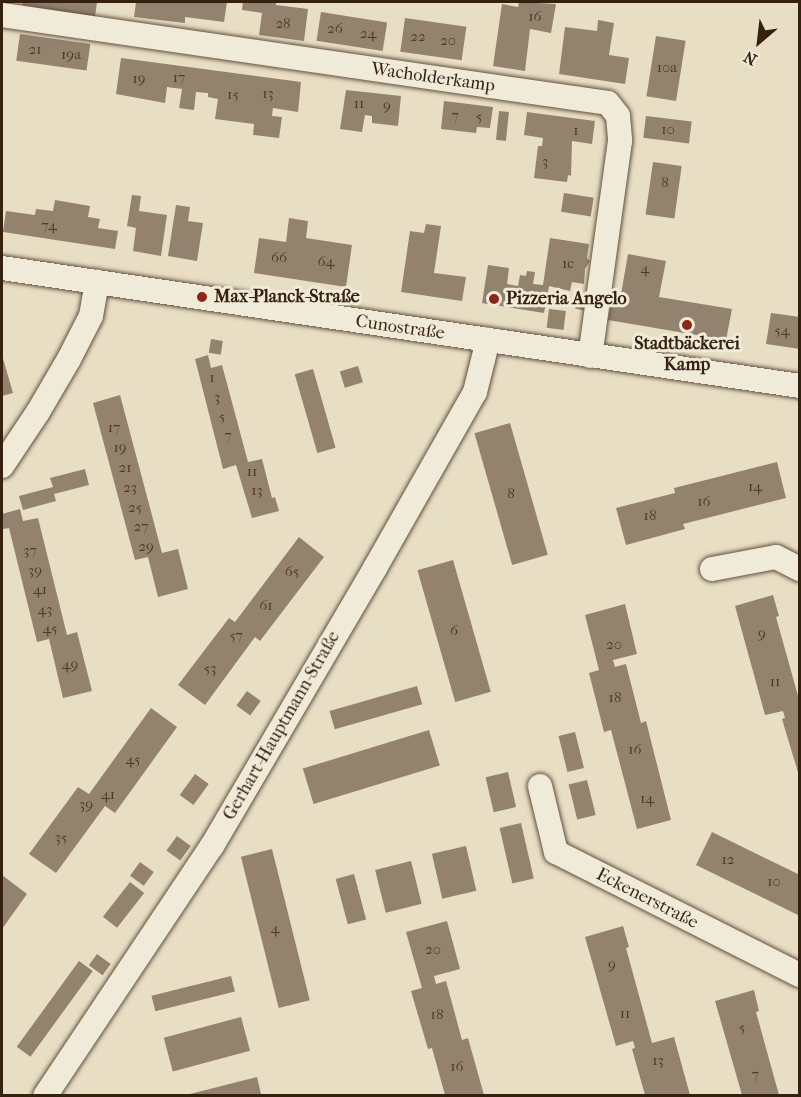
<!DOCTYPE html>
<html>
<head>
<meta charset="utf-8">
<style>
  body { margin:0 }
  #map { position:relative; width:801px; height:1097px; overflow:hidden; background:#e8dec4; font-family:"IM FELL French Canon",serif }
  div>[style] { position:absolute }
  .building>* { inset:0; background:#93836e; transform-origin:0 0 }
  .roads { filter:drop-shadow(0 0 2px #62503e) drop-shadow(0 0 2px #62503e) }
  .minor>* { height:24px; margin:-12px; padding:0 12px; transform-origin:12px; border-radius:12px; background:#f0ead9 }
  .dots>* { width:16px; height:16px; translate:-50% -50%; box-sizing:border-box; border:3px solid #f0ead9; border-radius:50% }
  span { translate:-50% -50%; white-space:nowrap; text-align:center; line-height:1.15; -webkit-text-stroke:6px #f0ead9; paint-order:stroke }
  .number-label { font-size:15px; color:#4d3a28 }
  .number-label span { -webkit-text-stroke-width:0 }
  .street-label { font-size:18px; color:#362111 }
  .poi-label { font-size:18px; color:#362111; font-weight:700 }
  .left { translate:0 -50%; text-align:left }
  .frame { position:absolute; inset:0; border:3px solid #362111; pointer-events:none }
  .north { position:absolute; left:729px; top:12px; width:60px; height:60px; -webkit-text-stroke:4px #f0ead9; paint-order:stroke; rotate:208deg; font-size:16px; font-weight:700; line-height:24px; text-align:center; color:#362111 }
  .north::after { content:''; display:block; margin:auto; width:21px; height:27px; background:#362111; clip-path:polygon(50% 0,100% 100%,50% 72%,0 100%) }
</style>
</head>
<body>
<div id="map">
  <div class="building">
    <div style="clip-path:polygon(23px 2px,97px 2px,95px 17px,22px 5px)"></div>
    <div style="clip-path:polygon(136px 2px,227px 2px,224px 22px,185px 17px,185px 23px,134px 17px)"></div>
    <div style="clip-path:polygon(243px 2px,276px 2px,276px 5px,308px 9px,304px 41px,259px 35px,262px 13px,242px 10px)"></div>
    <div style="clip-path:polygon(519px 2px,556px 4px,551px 33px,530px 29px,525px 71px,493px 66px,502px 4px,518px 7px)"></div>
    <div style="left:321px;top:12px;width:67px;height:29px;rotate:9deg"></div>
    <div style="left:405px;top:18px;width:62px;height:34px;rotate:8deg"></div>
    <div style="clip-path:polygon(598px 20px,614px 23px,609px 55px,629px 58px,625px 84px,559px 74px,565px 27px,597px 31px)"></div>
    <div style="left:20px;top:34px;width:71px;height:27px;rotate:8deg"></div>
    <div style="left:656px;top:36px;width:30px;height:61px;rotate:9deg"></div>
    <div style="clip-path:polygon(121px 58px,301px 82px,298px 112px,273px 108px,272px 116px,282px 117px,279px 138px,253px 135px,254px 124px,215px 119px,218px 99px,208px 97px,208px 93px,196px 92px,194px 110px,179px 108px,182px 89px,167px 87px,165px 103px,116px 94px)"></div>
    <div style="clip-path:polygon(346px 90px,401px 96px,398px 126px,372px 123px,372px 116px,365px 115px,362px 132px,340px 129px)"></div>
    <div style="clip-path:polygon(444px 101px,493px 107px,490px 128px,477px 127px,476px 133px,441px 129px)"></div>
    <div style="left:499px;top:111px;width:10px;height:29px;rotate:6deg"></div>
    <div style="clip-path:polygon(527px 112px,595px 121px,592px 144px,572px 141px,571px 176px,568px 175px,567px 182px,534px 178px,538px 146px,542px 146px,543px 138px,524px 135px)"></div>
    <div style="left:646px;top:116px;width:46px;height:22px;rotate:7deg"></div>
    <div style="left:653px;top:162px;width:29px;height:53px;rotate:8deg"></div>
    <div style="left:564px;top:193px;width:30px;height:19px;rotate:9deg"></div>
    <div style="clip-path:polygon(132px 195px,141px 196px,139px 211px,167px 215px,161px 256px,133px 251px,136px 228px,127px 226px)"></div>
    <div style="clip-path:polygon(55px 200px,90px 206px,88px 217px,100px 219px,98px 228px,118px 231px,115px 249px,3px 232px,6px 211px,35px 215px,36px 209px,53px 211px)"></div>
    <div style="clip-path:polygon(176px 205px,190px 207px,188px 221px,203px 223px,197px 261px,168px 256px)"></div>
    <div style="clip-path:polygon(289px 218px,308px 221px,306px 238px,352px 245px,346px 287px,254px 273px,259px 238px,286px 242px)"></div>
    <div style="clip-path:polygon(426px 224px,441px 226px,434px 273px,466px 277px,462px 301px,401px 292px,410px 231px,424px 233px)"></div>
    <div style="clip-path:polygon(550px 238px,589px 244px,587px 258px,590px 261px,585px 269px,584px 284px,572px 282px,570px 291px,549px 286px,544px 313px,482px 303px,488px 265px,509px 268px,507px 284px,518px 286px,520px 275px,526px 276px,527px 271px,535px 272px,533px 284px,543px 285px)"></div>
    <div style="clip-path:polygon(628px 254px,666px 261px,659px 297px,732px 309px,726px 340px,608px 320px,612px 298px,620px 300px)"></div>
    <div style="left:579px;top:292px;width:9px;height:17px;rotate:13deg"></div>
    <div style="left:549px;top:309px;width:17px;height:19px;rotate:7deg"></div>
    <div style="clip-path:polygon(771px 313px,800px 317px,800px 349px,766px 344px)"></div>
    <div style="left:211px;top:339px;width:12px;height:14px;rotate:9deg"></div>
    <div style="clip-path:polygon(2px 355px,13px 393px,2px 396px)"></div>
    <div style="clip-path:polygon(208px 355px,211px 368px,222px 365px,248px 462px,262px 459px,272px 498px,275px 497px,279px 511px,252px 518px,236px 465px,223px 469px,195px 359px)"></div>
    <div style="left:358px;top:366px;width:17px;height:19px;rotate:73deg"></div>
    <div style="left:313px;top:369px;width:82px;height:19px;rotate:74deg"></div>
    <div style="clip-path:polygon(120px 395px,162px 553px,178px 549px,188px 589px,158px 597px,148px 557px,135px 560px,93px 403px)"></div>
    <div style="left:510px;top:423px;width:137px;height:37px;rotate:74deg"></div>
    <div style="clip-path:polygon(777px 462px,786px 498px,683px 524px,685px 529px,626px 545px,616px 508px,675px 493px,674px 488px)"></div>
    <div style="clip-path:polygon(85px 469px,89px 485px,54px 494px,56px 501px,23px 510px,19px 496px,53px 487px,50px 478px)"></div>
    <div style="clip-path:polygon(20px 509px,23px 521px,38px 518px,67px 635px,77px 632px,92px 691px,63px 698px,49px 639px,37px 642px,9px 528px,3px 529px,2px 523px,2px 514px)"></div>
    <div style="clip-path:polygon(299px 537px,324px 557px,260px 641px,255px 637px,205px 705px,178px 685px,229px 618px,235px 622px)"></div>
    <div style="left:453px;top:560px;width:137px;height:37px;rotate:74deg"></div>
    <div style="clip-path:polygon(773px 595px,779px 616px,776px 617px,800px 703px,800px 779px,782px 719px,785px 718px,783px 711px,765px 715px,735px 606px)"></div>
    <div style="clip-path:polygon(625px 604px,637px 654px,613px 660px,615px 667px,626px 664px,641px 723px,646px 721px,671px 820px,637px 829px,611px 730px,604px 732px,589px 673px,599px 670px,585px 615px)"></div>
    <div style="left:417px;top:686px;width:19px;height:91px;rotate:74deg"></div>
    <div style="left:247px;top:691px;width:17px;height:18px;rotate:36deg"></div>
    <div style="clip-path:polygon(151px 708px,177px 727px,115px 813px,105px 806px,56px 873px,29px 854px,78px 787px,89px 794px)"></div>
    <div style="left:429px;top:730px;width:37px;height:132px;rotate:73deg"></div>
    <div style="left:575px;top:732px;width:37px;height:17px;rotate:76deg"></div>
    <div style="left:508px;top:772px;width:36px;height:23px;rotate:77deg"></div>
    <div style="left:195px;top:774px;width:17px;height:26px;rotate:36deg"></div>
    <div style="left:587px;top:780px;width:36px;height:19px;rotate:76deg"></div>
    <div style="left:521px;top:823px;width:57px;height:22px;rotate:77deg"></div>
    <div style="clip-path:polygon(712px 832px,800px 875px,800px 916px,696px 865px)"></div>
    <div style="left:177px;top:836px;width:17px;height:18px;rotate:36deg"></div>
    <div style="left:466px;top:846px;width:46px;height:35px;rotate:77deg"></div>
    <div style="left:272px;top:849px;width:156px;height:32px;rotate:76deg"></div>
    <div style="left:411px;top:861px;width:44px;height:37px;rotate:76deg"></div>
    <div style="left:140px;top:862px;width:17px;height:17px;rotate:36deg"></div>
    <div style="left:354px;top:874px;width:47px;height:19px;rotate:75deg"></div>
    <div style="clip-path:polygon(2px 875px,27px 894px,2px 929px)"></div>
    <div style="left:130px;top:882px;width:18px;height:44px;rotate:38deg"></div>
    <div style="clip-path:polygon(447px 921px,460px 969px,434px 976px,436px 984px,446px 981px,462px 1040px,468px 1038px,484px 1095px,445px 1095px,432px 1048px,428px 1049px,411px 991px,422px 988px,406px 932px)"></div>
    <div style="clip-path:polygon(623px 926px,629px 947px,626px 948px,652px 1043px,674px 1037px,690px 1095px,645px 1095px,632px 1049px,635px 1048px,633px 1041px,616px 1046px,585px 937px)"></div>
    <div style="left:97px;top:954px;width:17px;height:14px;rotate:36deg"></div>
    <div style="left:79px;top:961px;width:17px;height:106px;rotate:36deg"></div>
    <div style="left:231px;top:976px;width:16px;height:82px;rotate:76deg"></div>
    <div style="clip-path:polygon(754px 990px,759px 1011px,756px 1012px,779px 1095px,742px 1095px,715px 1001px)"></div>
    <div style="left:241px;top:1017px;width:35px;height:80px;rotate:75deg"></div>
    <div style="clip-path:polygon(257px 1077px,261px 1094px,186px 1095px)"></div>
  </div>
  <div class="roads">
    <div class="minor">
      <div style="left:2px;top:15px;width:612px;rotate:8.26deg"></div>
      <div style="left:608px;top:103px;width:16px;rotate:52deg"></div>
      <div style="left:618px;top:116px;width:25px;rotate:85deg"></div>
      <div style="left:620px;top:141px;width:217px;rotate:97.9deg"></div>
      <div style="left:2px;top:268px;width:807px;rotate:8.41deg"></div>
      <div style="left:2px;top:466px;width:65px;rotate:-56.3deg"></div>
      <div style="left:38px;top:412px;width:61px;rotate:-59.7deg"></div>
      <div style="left:69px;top:359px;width:48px;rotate:-62.9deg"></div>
      <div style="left:91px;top:316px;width:35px;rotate:-80deg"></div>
      <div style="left:712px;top:569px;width:65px;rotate:-10.6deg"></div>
      <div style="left:776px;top:557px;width:27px;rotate:27deg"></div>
      <div style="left:540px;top:786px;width:68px;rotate:76.4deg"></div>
      <div style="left:556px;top:852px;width:273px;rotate:26.8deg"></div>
      <div style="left:45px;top:1096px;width:301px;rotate:-56.3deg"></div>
      <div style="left:212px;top:846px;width:322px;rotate:-59.6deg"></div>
      <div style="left:375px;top:568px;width:202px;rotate:-60.4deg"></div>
      <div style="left:475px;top:392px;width:54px;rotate:-76deg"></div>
    </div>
  </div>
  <div class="dots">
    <div style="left:202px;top:297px;background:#8f2418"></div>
    <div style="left:494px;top:299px;background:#8f2418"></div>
    <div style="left:687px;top:325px;background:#8f2418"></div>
  </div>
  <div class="number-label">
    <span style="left:535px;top:17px">16</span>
    <span style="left:283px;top:24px">28</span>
    <span style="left:335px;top:29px">26</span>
    <span style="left:368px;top:34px">24</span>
    <span style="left:418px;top:37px">22</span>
    <span style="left:448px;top:41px">20</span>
    <span style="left:35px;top:50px">21</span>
    <span style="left:71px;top:55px">19a</span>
    <span style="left:667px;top:68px">10a</span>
    <span style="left:179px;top:78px">17</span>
    <span style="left:139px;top:79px">19</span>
    <span style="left:268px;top:94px">13</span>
    <span style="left:233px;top:95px">15</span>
    <span style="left:359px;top:104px">11</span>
    <span style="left:387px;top:106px">9</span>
    <span style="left:455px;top:116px">7</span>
    <span style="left:479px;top:117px">5</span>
    <span style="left:668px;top:130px">10</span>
    <span style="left:576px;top:131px">1</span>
    <span style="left:545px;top:162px">3</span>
    <span style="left:665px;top:183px">8</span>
    <span style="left:49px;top:226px">74</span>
    <span style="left:279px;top:258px">66</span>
    <span style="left:326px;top:262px">64</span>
    <span style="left:568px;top:264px">1c</span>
    <span style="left:645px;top:269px">4</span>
    <span style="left:782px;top:331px">54</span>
    <span style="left:212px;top:378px">1</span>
    <span style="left:217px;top:398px">3</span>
    <span style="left:222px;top:417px">5</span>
    <span style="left:114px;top:428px">17</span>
    <span style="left:228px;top:436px">7</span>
    <span style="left:120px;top:448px">19</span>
    <span style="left:125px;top:468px">21</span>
    <span style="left:252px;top:472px">11</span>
    <span style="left:755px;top:487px">14</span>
    <span style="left:130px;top:488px">23</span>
    <span style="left:257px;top:491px">13</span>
    <span style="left:511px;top:494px">8</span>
    <span style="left:704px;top:502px">16</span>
    <span style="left:135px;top:508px">25</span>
    <span style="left:650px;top:516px">18</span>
    <span style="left:141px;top:527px">27</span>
    <span style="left:146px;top:547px">29</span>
    <span style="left:30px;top:551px">37</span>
    <span style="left:35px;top:571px">39</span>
    <span style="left:292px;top:572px">65</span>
    <span style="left:40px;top:590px">41</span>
    <span style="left:266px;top:606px">61</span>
    <span style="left:45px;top:610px">43</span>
    <span style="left:50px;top:629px">45</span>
    <span style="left:454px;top:631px">6</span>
    <span style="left:762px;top:634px">9</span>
    <span style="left:236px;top:636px">57</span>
    <span style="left:614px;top:645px">20</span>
    <span style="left:70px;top:665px">49</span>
    <span style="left:210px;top:669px">53</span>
    <span style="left:775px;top:682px">11</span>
    <span style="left:615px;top:698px">18</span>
    <span style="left:635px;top:750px">16</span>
    <span style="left:133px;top:760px">45</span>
    <span style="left:108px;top:795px">41</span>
    <span style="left:647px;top:799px">14</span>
    <span style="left:86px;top:805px">39</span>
    <span style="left:61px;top:838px">35</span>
    <span style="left:728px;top:860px">12</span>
    <span style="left:774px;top:882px">10</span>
    <span style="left:275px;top:929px">4</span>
    <span style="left:433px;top:950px">20</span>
    <span style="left:612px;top:965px">9</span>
    <span style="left:625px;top:1014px">11</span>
    <span style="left:437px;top:1015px">18</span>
    <span style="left:742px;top:1028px">5</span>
    <span style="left:658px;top:1061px">13</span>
    <span style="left:457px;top:1067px">16</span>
    <span style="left:755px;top:1075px">7</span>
  </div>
  <div class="street-label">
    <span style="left:433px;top:78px;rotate:8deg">Wacholderkamp</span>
    <span style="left:400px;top:328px;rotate:8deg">Cunostraße</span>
    <span style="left:282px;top:726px;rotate:-60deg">Gerhart-Hauptmann-Straße</span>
    <span style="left:647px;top:899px;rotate:27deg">Eckenerstraße</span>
  </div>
  <div class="poi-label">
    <span class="left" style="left:214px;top:297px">Max-Planck-Straße</span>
    <span class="left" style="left:506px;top:299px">Pizzeria Angelo</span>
    <span style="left:687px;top:355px">Stadtbäckerei<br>Kamp</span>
  </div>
  <div class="frame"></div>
  <div class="north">N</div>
</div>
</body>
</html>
